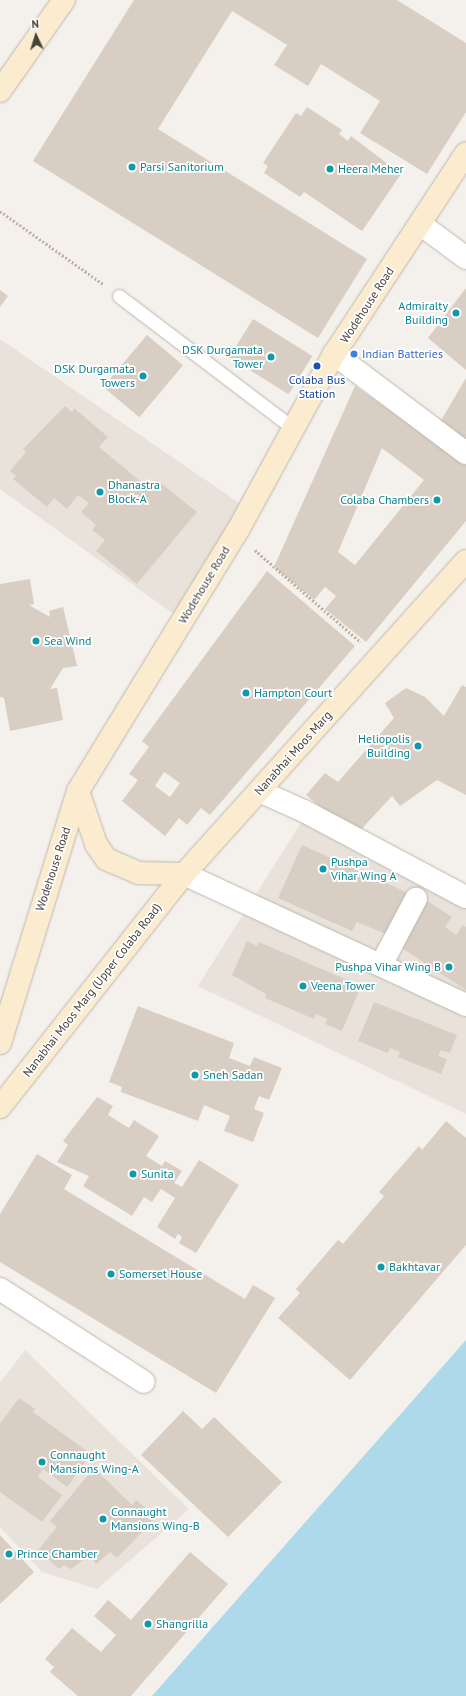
<!DOCTYPE html>
<html>
<head>
<meta charset="utf-8">
<style>
  body { margin:0 }
  #map { position:relative; width:466px; height:1696px; overflow:hidden; background:#f4f0eb; font-family:"PT Sans",sans-serif }
  div>[style] { position:absolute }
  .residential>* { inset:0; background:#e8e2da }
  .water>* { inset:0; background:#add9eb }
  .building>* { inset:0; background:#d8cec4; transform-origin:0 0 }
  .path>* { height:2.5px; margin-top:-1.25px; transform-origin:0; background:repeating-linear-gradient(90deg,#c0b1a1 0 2px,transparent 0 4px) }
  .roads { filter:drop-shadow(0 0 1px #bfb7ae) drop-shadow(0 0 1px #bfb7ae) }
  .service>* { height:13px; margin:-6.5px; padding:0 6.5px; transform-origin:6.5px; border-radius:6.5px; background:#fff }
  .minor>* { height:22px; margin:-11px; padding:0 11px; transform-origin:11px; border-radius:11px; background:#fff }
  .secondary>* { height:22px; margin:-11px; padding:0 11px; transform-origin:11px; border-radius:11px; background:#fbebcf }
  .dots>* { width:11px; height:11px; translate:-50% -50%; box-sizing:border-box; border:2px solid #fff; border-radius:50% }
  span { translate:-50% -50%; white-space:nowrap; text-align:center; line-height:1.15; -webkit-text-stroke:3.5px #fff; paint-order:stroke }
  .culture-label { font-size:12px; color:#0d838f }
  .left { translate:0 -50%; text-align:left }
  .right { translate:-100% -50%; text-align:right }
  .street-label { font-size:12px; color:#484139 }
  .shop-label { font-size:12px; color:#366cbe }
  .transit-label { font-size:12px; color:#164399 }
  .north { position:absolute; left:16px; top:16px; width:40px; height:40px; -webkit-text-stroke:3px #fff; paint-order:stroke; rotate:356deg; font-size:11px; font-weight:700; line-height:16px; text-align:center; color:#484139 }
  .north::after { content:''; display:block; margin:auto; width:14px; height:18px; background:#484139; clip-path:polygon(50% 0,100% 100%,50% 72%,0 100%) }
</style>
</head>
<body>
<div id="map">
  <div class="residential">
    <div style="clip-path:polygon(0 339px,242px 505px,175px 615px,0 489px)"></div>
    <div style="clip-path:polygon(304px 818px,466px 905px,466px 1114px,198px 986px)"></div>
    <div style="clip-path:polygon(25px 1350px,189px 1509px,97px 1589px,42px 1572px,0 1527px,0 1383px)"></div>
  </div>
  <div class="water">
    <div style="clip-path:polygon(466px 1340px,466px 1696px,152px 1696px)"></div>
  </div>
  <div class="building">
    <div style="clip-path:polygon(134px 0,397px 0,466px 43px,466px 112px,427px 174px,360px 133px,380px 101px,321px 64px,308px 86px,274px 65px,287px 45px,232px 11px,158px 129px,367px 259px,318px 338px,33px 161px)"></div>
    <div style="clip-path:polygon(307px 107px,342px 130px,339px 134px,348px 141px,351px 136px,401px 174px,362px 231px,304px 192px,300px 197px,264px 173px,268px 166px,263px 163px,296px 113px,301px 116px)"></div>
    <div style="clip-path:polygon(466px 288px,466px 370px,428px 338px)"></div>
    <div style="clip-path:polygon(0 290px,8px 296px,0 307px)"></div>
    <div style="left:253px;top:319px;width:70px;height:45px;rotate:32deg"></div>
    <div style="left:147px;top:335px;width:47px;height:68px;rotate:40deg"></div>
    <div style="clip-path:polygon(466px 378px,466px 448px,437px 427px)"></div>
    <div style="clip-path:polygon(evenodd,355px 386px,466px 464px,466px 521px,366px 642px,325px 609px,336px 596px,325px 587px,314px 600px,274px 567px,355px 386px,382px 448px,424px 480px,355px 565px,338px 552px,382px 448px)"></div>
    <div style="clip-path:polygon(65px 406px,72px 412px,74px 408px,108px 437px,99px 447px,150px 489px,157px 480px,197px 512px,137px 584px,96px 551px,105px 540px,92px 530px,96px 525px,81px 512px,89px 503px,78px 495px,67px 509px,54px 498px,47px 507px,13px 479px,16px 476px,10px 471px,26px 452px,23px 449px)"></div>
    <div style="clip-path:polygon(evenodd,267px 571px,355px 646px,210px 815px,201px 808px,187px 825px,179px 818px,165px 836px,122px 801px,138px 780px,129px 774px,149px 747px,142px 741px,267px 571px,164px 772px,180px 783px,170px 797px,155px 786px,164px 772px)"></div>
    <div style="clip-path:polygon(30px 579px,34px 604px,29px 605px,50px 617px,49px 611px,63px 607px,77px 666px,63px 668px,50px 689px,57px 688px,63px 720px,10px 731px,4px 698px,0 697px,0 584px)"></div>
    <div style="clip-path:polygon(462px 685px,466px 687px,466px 795px,437px 780px,400px 806px,392px 796px,355px 836px,306px 795px,325px 773px,338px 782px,394px 718px,385px 703px,406px 688px,425px 697px,444px 716px)"></div>
    <div style="clip-path:polygon(302px 845px,408px 893px,388px 935px,357px 922px,352px 931px,278px 898px)"></div>
    <div style="clip-path:polygon(426px 900px,452px 917px,445px 927px,456px 935px,463px 925px,466px 927px,466px 990px,397px 945px)"></div>
    <div style="clip-path:polygon(247px 941px,257px 946px,259px 942px,361px 986px,342px 1031px,325px 1024px,327px 1019px,316px 1014px,314px 1019px,265px 998px,266px 994px,232px 975px)"></div>
    <div style="clip-path:polygon(374px 1002px,457px 1035px,450px 1053px,441px 1050px,438px 1056px,447px 1059px,441px 1074px,398px 1057px,400px 1052px,390px 1048px,388px 1053px,358px 1041px)"></div>
    <div style="clip-path:polygon(138px 1006px,234px 1043px,229px 1058px,250px 1066px,254px 1057px,282px 1068px,269px 1100px,259px 1096px,254px 1109px,264px 1113px,253px 1142px,224px 1131px,230px 1116px,204px 1105px,198px 1121px,121px 1092px,122px 1087px,109px 1082px)"></div>
    <div style="clip-path:polygon(97px 1097px,113px 1106px,108px 1115px,129px 1128px,134px 1120px,159px 1136px,146px 1156px,162px 1166px,165px 1161px,182px 1171px,174px 1183px,182px 1187px,199px 1160px,239px 1185px,196px 1253px,179px 1243px,182px 1237px,178px 1234px,175px 1239px,157px 1227px,175px 1198px,161px 1189px,152px 1202px,144px 1197px,132px 1216px,83px 1186px,89px 1176px,57px 1162px,68px 1145px,63px 1141px)"></div>
    <div style="clip-path:polygon(446px 1121px,466px 1138px,466px 1245px,350px 1380px,278px 1318px,300px 1293px,296px 1289px,338px 1240px,343px 1244px,384px 1196px,379px 1192px,419px 1146px,422px 1150px)"></div>
    <div style="clip-path:polygon(37px 1154px,72px 1175px,64px 1189px,245px 1299px,253px 1285px,275px 1298px,216px 1393px,0 1262px,0 1214px)"></div>
    <div style="clip-path:polygon(19px 1398px,35px 1409px,33px 1412px,91px 1454px,67px 1487px,43px 1469px,38px 1477px,62px 1495px,42px 1522px,0 1492px,0 1424px)"></div>
    <div style="clip-path:polygon(183px 1411px,202px 1429px,214px 1417px,282px 1482px,228px 1537px,141px 1455px)"></div>
    <div style="clip-path:polygon(94px 1468px,132px 1505px,136px 1500px,156px 1517px,117px 1558px,110px 1552px,96px 1564px,90px 1555px,71px 1569px,64px 1565px,59px 1569px,38px 1550px,57px 1527px,50px 1521px)"></div>
    <div style="clip-path:polygon(0 1535px,34px 1572px,0 1604px)"></div>
    <div style="clip-path:polygon(190px 1552px,228px 1584px,131px 1696px,78px 1696px,50px 1672px,54px 1667px,45px 1659px,72px 1628px,101px 1652px,116px 1635px,94px 1616px,108px 1600px,131px 1620px)"></div>
  </div>
  <div class="path">
    <div style="left:0;top:211px;width:126px;rotate:35.3deg"></div>
    <div style="left:255px;top:550px;width:140px;rotate:41deg"></div>
  </div>
  <div class="roads">
    <div class="service">
      <div style="left:119px;top:296px;width:218px;rotate:37.2deg"></div>
    </div>
    <div class="minor">
      <div style="left:420px;top:224px;width:57px;rotate:36.5deg"></div>
      <div style="left:334px;top:354px;width:165px;rotate:36.9deg"></div>
      <div style="left:259px;top:791px;width:49px;rotate:24deg"></div>
      <div style="left:304px;top:811px;width:183px;rotate:28deg"></div>
      <div style="left:184px;top:874px;width:311px;rotate:24.9deg"></div>
      <div style="left:381px;top:965px;width:75px;rotate:-62.1deg"></div>
      <div style="left:0;top:1289px;width:171px;rotate:32.9deg"></div>
    </div>
    <div class="secondary">
      <div style="left:0;top:91px;width:111px;rotate:-54.9deg"></div>
      <div style="left:78px;top:791px;width:56px;rotate:71.2deg"></div>
      <div style="left:96px;top:844px;width:18px;rotate:56deg"></div>
      <div style="left:106px;top:859px;width:36px;rotate:23deg"></div>
      <div style="left:139px;top:873px;width:45px;rotate:1.3deg"></div>
      <div style="left:0;top:1043px;width:264px;rotate:-72.8deg"></div>
      <div style="left:78px;top:791px;width:306px;rotate:-58.5deg"></div>
      <div style="left:238px;top:530px;width:200px;rotate:-61.4deg"></div>
      <div style="left:334px;top:354px;width:240px;rotate:-56.7deg"></div>
      <div style="left:0;top:1107px;width:297px;rotate:-51.7deg"></div>
      <div style="left:184px;top:874px;width:421px;rotate:-48deg"></div>
    </div>
  </div>
  <div class="dots">
    <div style="left:132px;top:167px;background:#0f9aa8"></div>
    <div style="left:330px;top:169px;background:#0f9aa8"></div>
    <div style="left:456px;top:313px;background:#0f9aa8"></div>
    <div style="left:354px;top:354px;background:#3f7fe0"></div>
    <div style="left:271px;top:357px;background:#0f9aa8"></div>
    <div style="left:317px;top:366px;background:#1a4fb4"></div>
    <div style="left:143px;top:376px;background:#0f9aa8"></div>
    <div style="left:100px;top:492px;background:#0f9aa8"></div>
    <div style="left:437px;top:500px;background:#0f9aa8"></div>
    <div style="left:36px;top:641px;background:#0f9aa8"></div>
    <div style="left:246px;top:693px;background:#0f9aa8"></div>
    <div style="left:418px;top:746px;background:#0f9aa8"></div>
    <div style="left:323px;top:869px;background:#0f9aa8"></div>
    <div style="left:449px;top:967px;background:#0f9aa8"></div>
    <div style="left:303px;top:986px;background:#0f9aa8"></div>
    <div style="left:195px;top:1075px;background:#0f9aa8"></div>
    <div style="left:133px;top:1174px;background:#0f9aa8"></div>
    <div style="left:381px;top:1267px;background:#0f9aa8"></div>
    <div style="left:111px;top:1274px;background:#0f9aa8"></div>
    <div style="left:42px;top:1462px;background:#0f9aa8"></div>
    <div style="left:103px;top:1519px;background:#0f9aa8"></div>
    <div style="left:9px;top:1554px;background:#0f9aa8"></div>
    <div style="left:148px;top:1624px;background:#0f9aa8"></div>
  </div>
  <div class="culture-label">
    <span class="left" style="left:140px;top:167px">Parsi Sanitorium</span>
    <span class="left" style="left:338px;top:169px">Heera Meher</span>
    <span class="right" style="left:448px;top:313px">Admiralty<br>Building</span>
    <span class="right" style="left:263px;top:357px">DSK Durgamata<br>Tower</span>
    <span class="right" style="left:135px;top:376px">DSK Durgamata<br>Towers</span>
    <span class="left" style="left:108px;top:492px">Dhanastra<br>Block-A</span>
    <span class="right" style="left:429px;top:500px">Colaba Chambers</span>
    <span class="left" style="left:44px;top:641px">Sea Wind</span>
    <span class="left" style="left:254px;top:693px">Hampton Court</span>
    <span class="right" style="left:410px;top:746px">Heliopolis<br>Building</span>
    <span class="left" style="left:331px;top:869px">Pushpa<br>Vihar Wing A</span>
    <span class="right" style="left:441px;top:967px">Pushpa Vihar Wing B</span>
    <span class="left" style="left:311px;top:986px">Veena Tower</span>
    <span class="left" style="left:203px;top:1075px">Sneh Sadan</span>
    <span class="left" style="left:141px;top:1174px">Sunita</span>
    <span class="left" style="left:389px;top:1267px">Bakhtavar</span>
    <span class="left" style="left:119px;top:1274px">Somerset House</span>
    <span class="left" style="left:50px;top:1462px">Connaught<br>Mansions Wing-A</span>
    <span class="left" style="left:111px;top:1519px">Connaught<br>Mansions Wing-B</span>
    <span class="left" style="left:17px;top:1554px">Prince Chamber</span>
    <span class="left" style="left:156px;top:1624px">Shangrilla</span>
  </div>
  <div class="street-label">
    <span style="left:367px;top:305px;rotate:-57deg">Wodehouse Road</span>
    <span style="left:204px;top:585px;rotate:-59deg">Wodehouse Road</span>
    <span style="left:293px;top:753px;rotate:-48deg">Nanabhai Moos Marg</span>
    <span style="left:53px;top:869px;rotate:-72deg">Wodehouse Road</span>
    <span style="left:92px;top:990px;rotate:-52deg">Nanabhai Moos Marg (Upper Colaba Road)</span>
  </div>
  <div class="shop-label">
    <span class="left" style="left:362px;top:354px">Indian Batteries</span>
  </div>
  <div class="transit-label">
    <span style="left:317px;top:387px">Colaba Bus<br>Station</span>
  </div>
  <div class="north">N</div>
</div>
</body>
</html>
